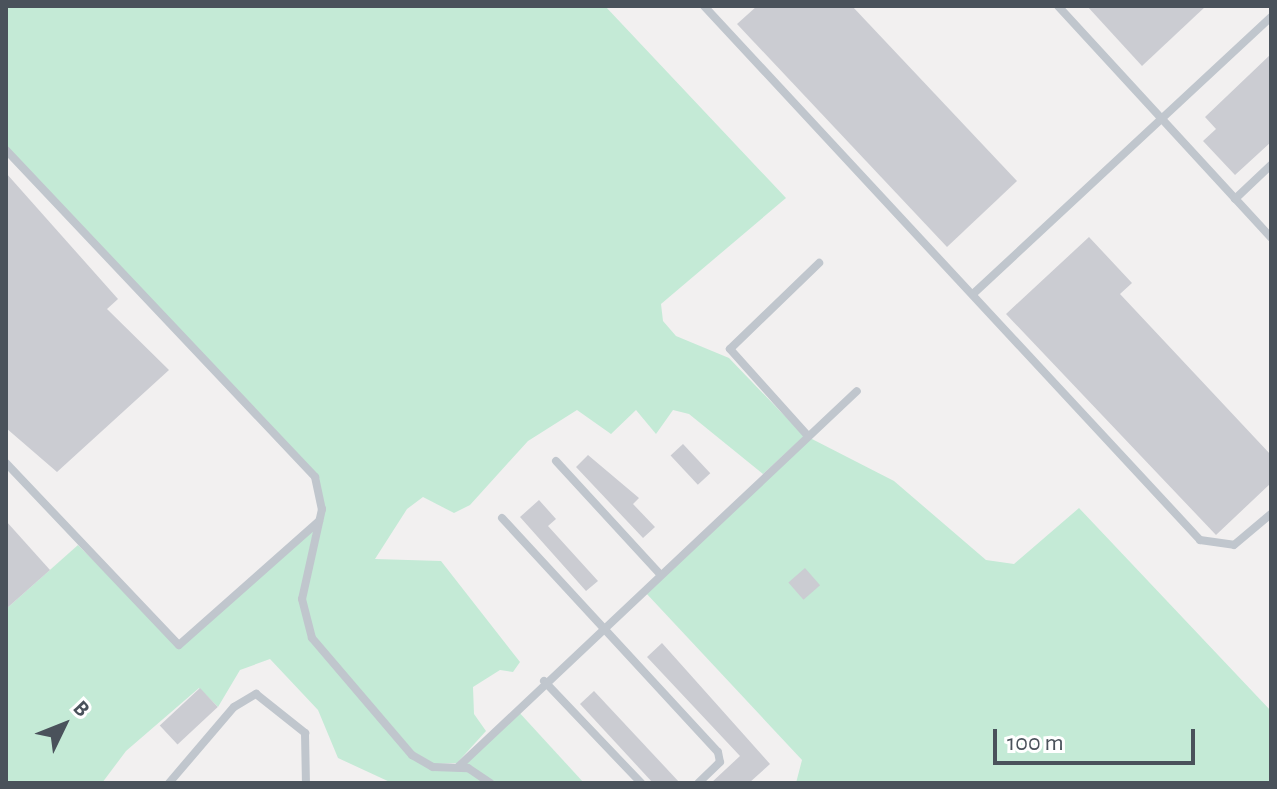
<!DOCTYPE html>
<html>
<head>
<meta charset="utf-8">
<style>
  body { margin:0 }
  #map { position:relative; width:1277px; height:789px; overflow:hidden; background:#f2f0f0; font-family:"Alegreya Sans",sans-serif }
  div>[style] { position:absolute }
  .green>* { inset:0; background:#c4ead6 }
  .building>* { inset:0; background:#cbccd2; transform-origin:0 0 }
  .service>* { height:8px; margin:-4px; padding:0 4px; transform-origin:4px; border-radius:4px; background:#c0c6cd }
  span { translate:-50% -50%; white-space:nowrap; text-align:center; line-height:1.15; -webkit-text-stroke:7px #fff; paint-order:stroke }
  .frame { position:absolute; inset:0; border:8px solid #4a525b; pointer-events:none }
  .north { position:absolute; left:24px; top:685px; width:80px; height:80px; -webkit-text-stroke:6px #fff; paint-order:stroke; rotate:47deg; font-size:22px; font-weight:700; line-height:32px; text-align:center; color:#4a525b }
  .north::after { content:''; display:block; margin:auto; width:28px; height:36px; background:#4a525b; clip-path:polygon(50% 0,100% 100%,50% 72%,0 100%) }
  .scale { position:absolute; left:993px; top:729px; width:202px; height:36px; box-sizing:border-box; border:4px solid #4a525b; border-top:0; padding-left:10px; font-size:24px; line-height:28px; white-space:nowrap; color:#4a525b; -webkit-text-stroke:6px #fff; paint-order:stroke }
</style>
</head>
<body>
<div id="map">
  <div class="green">
    <div style="clip-path:polygon(6px 6px,605px 6px,786px 198px,661px 304px,663px 321px,676px 336px,729px 358px,804px 436px,763px 474px,689px 414px,673px 410px,656px 434px,636px 410px,611px 434px,577px 410px,528px 441px,470px 505px,454px 513px,423px 497px,407px 509px,375px 559px,441px 561px,520px 662px,513px 672px,500px 670px,473px 687px,474px 714px,486px 731px,457px 763px,434px 764px,414px 752px,315px 637px,305px 600px,325px 509px,316px 473px,6px 146px)"></div>
    <div style="clip-path:polygon(810px 438px,894px 481px,986px 560px,1014px 564px,1079px 508px,1271px 711px,1271px 783px,796px 783px,802px 760px,645px 592px)"></div>
    <div style="clip-path:polygon(314px 529px,299px 599px,310px 640px,422px 765px,467px 770px,486px 783px,392px 783px,338px 758px,318px 710px,270px 659px,240px 670px,218px 707px,199px 688px,126px 751px,102px 783px,6px 783px,6px 609px,78px 545px,180px 648px)"></div>
    <div style="clip-path:polygon(517px 710px,584px 783px,493px 783px,464px 764px)"></div>
  </div>
  <div class="building">
    <div style="clip-path:polygon(757px 6px,852px 6px,1017px 181px,947px 247px,737px 24px)"></div>
    <div style="clip-path:polygon(1087px 6px,1206px 6px,1142px 66px)"></div>
    <div style="clip-path:polygon(1271px 54px,1271px 142px,1235px 175px,1203px 141px,1216px 129px,1205px 117px)"></div>
    <div style="clip-path:polygon(6px 173px,118px 299px,107px 309px,169px 370px,57px 472px,6px 428px)"></div>
    <div style="clip-path:polygon(1089px 237px,1132px 283px,1120px 294px,1271px 455px,1271px 483px,1216px 535px,1006px 314px)"></div>
    <div style="left:683px;top:444px;width:40px;height:17px;rotate:47deg"></div>
    <div style="clip-path:polygon(588px 455px,639px 498px,633px 504px,655px 527px,643px 538px,576px 467px)"></div>
    <div style="clip-path:polygon(539px 500px,556px 519px,548px 526px,598px 581px,586px 591px,520px 517px)"></div>
    <div style="clip-path:polygon(6px 521px,50px 570px,6px 609px)"></div>
    <div style="left:805px;top:568px;width:23px;height:22px;rotate:49deg"></div>
    <div style="clip-path:polygon(662px 643px,770px 764px,749px 783px,711px 783px,740px 756px,647px 657px)"></div>
    <div style="left:200px;top:688px;width:26px;height:55px;rotate:47deg"></div>
    <div style="clip-path:polygon(594px 691px,680px 783px,653px 783px,580px 704px)"></div>
  </div>
  <div class="service">
    <div style="left:704px;top:6px;width:729px;rotate:47.11deg"></div>
    <div style="left:1200px;top:540px;width:34px;rotate:8deg"></div>
    <div style="left:1234px;top:545px;width:48px;rotate:-40deg"></div>
    <div style="left:1058px;top:6px;width:315px;rotate:47.4deg"></div>
    <div style="left:6px;top:150px;width:450px;rotate:46.6deg"></div>
    <div style="left:315px;top:477px;width:33px;rotate:78deg"></div>
    <div style="left:322px;top:509px;width:92px;rotate:102.5deg"></div>
    <div style="left:302px;top:599px;width:40px;rotate:75.6deg"></div>
    <div style="left:312px;top:638px;width:154px;rotate:49.5deg"></div>
    <div style="left:412px;top:755px;width:24px;rotate:30deg"></div>
    <div style="left:433px;top:767px;width:35px;rotate:2deg"></div>
    <div style="left:468px;top:768px;width:27px;rotate:34deg"></div>
    <div style="left:1235px;top:199px;width:50px;rotate:-43.4deg"></div>
    <div style="left:973px;top:294px;width:407px;rotate:-42.9deg"></div>
    <div style="left:808px;top:436px;width:117px;rotate:-131.9deg"></div>
    <div style="left:730px;top:349px;width:124px;rotate:-44deg"></div>
    <div style="left:556px;top:461px;width:154px;rotate:47.4deg"></div>
    <div style="left:6px;top:463px;width:251px;rotate:46.5deg"></div>
    <div style="left:179px;top:645px;width:187px;rotate:-41.5deg"></div>
    <div style="left:502px;top:518px;width:318px;rotate:47.3deg"></div>
    <div style="left:718px;top:752px;width:10px;rotate:79deg"></div>
    <div style="left:720px;top:762px;width:30px;rotate:136deg"></div>
    <div style="left:544px;top:681px;width:141px;rotate:46.4deg"></div>
    <div style="left:458px;top:767px;width:548px;rotate:-43.3deg"></div>
    <div style="left:169px;top:783px;width:100px;rotate:-49.5deg"></div>
    <div style="left:234px;top:707px;width:26px;rotate:-31deg"></div>
    <div style="left:256px;top:694px;width:63px;rotate:38.5deg"></div>
    <div style="left:305px;top:733px;width:50px;rotate:88.9deg"></div>
  </div>
  <div class="frame"></div>
  <div class="north">B</div>
  <div class="scale">100 m</div>
</div>
</body>
</html>
